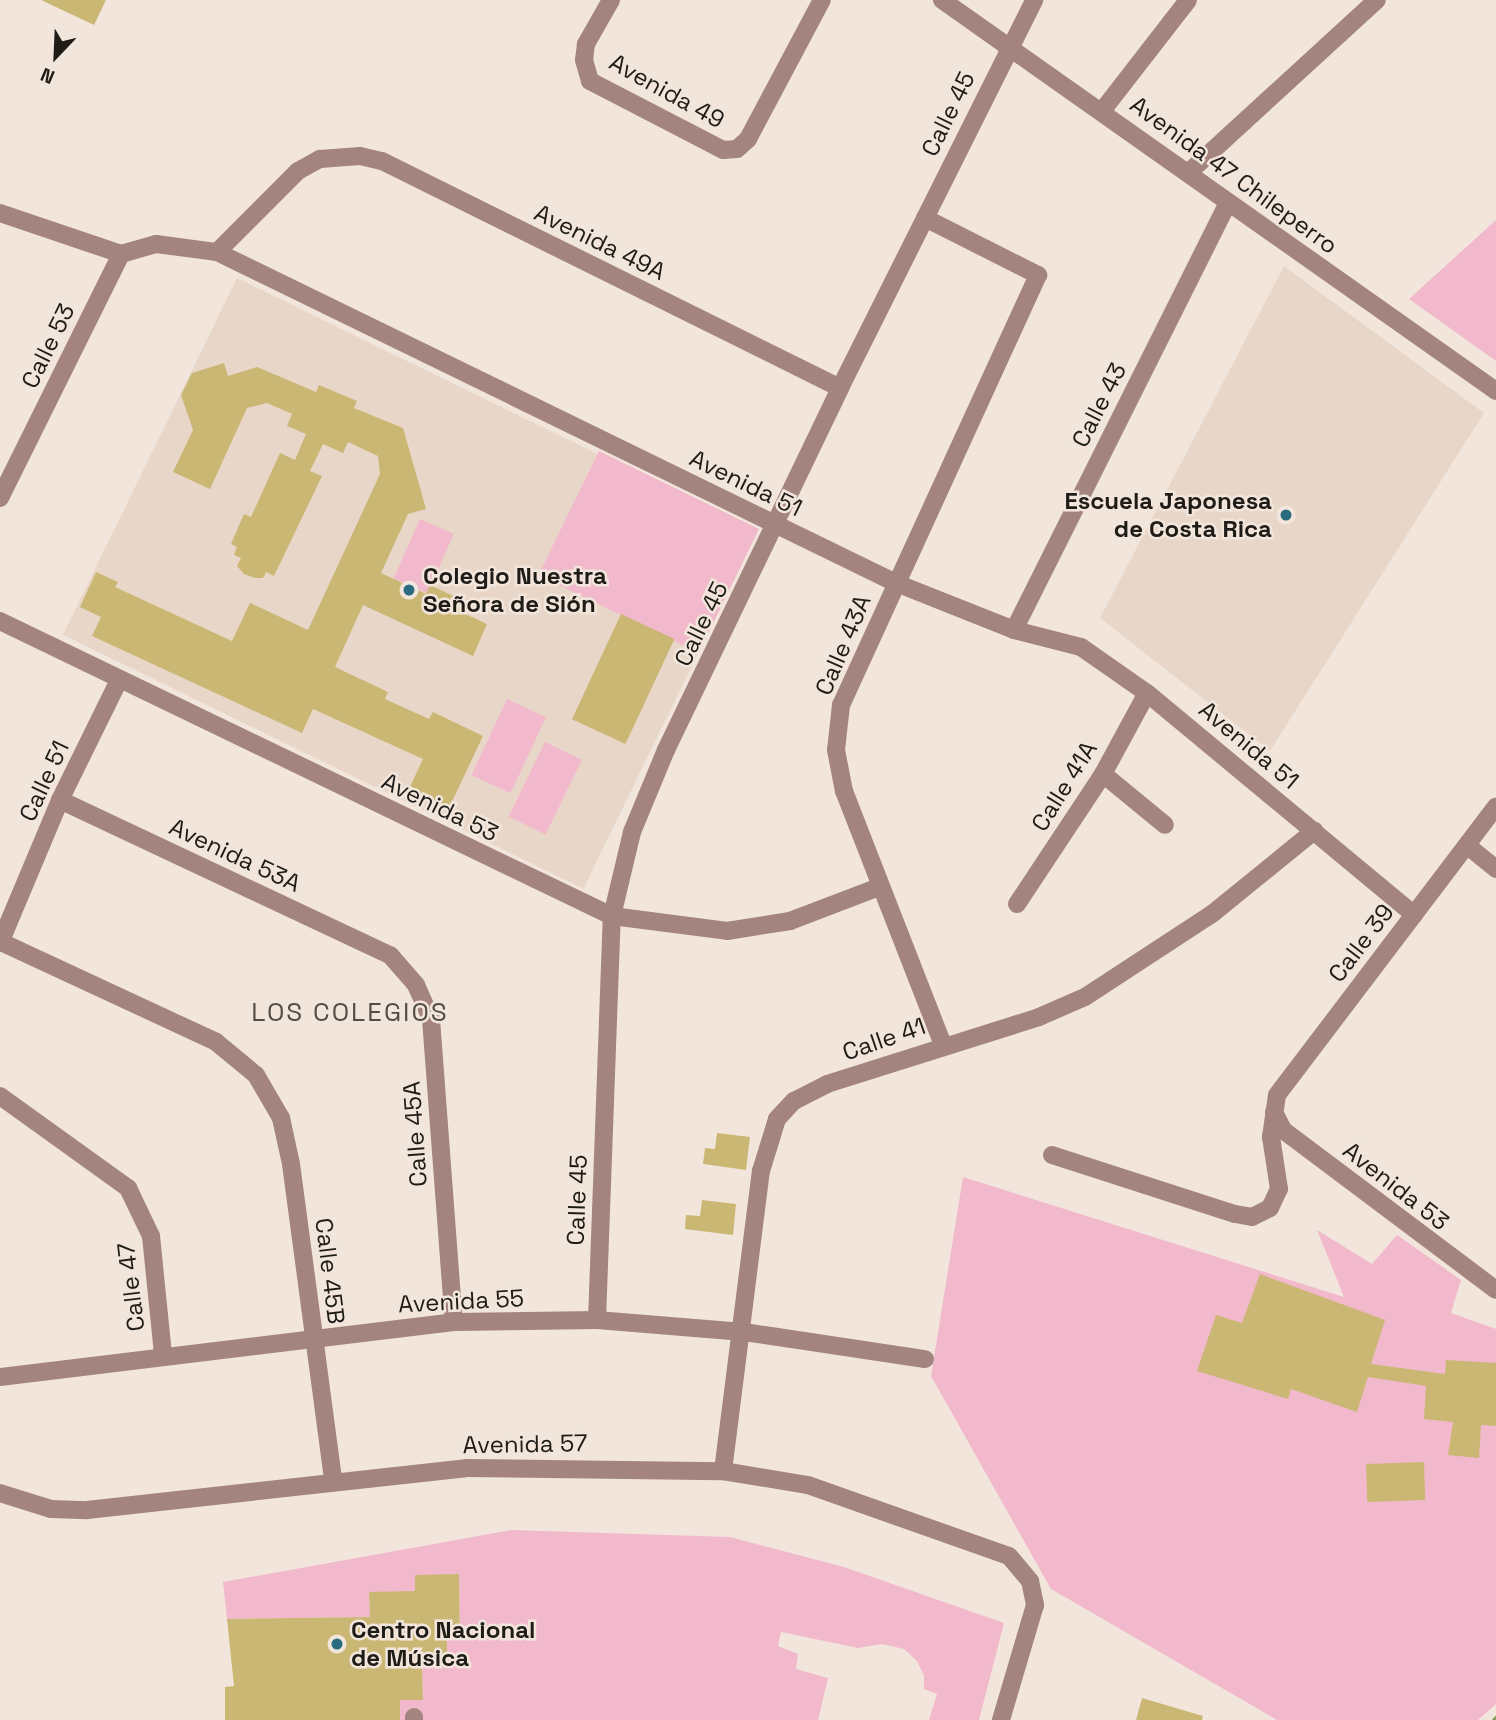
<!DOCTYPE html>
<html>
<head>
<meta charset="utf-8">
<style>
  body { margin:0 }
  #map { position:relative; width:1496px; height:1720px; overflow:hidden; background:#f2e6dc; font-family:"Space Grotesk",sans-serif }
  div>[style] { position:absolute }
  .built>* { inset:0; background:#e8d6c8; transform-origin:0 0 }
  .green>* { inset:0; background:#f1b9cb; transform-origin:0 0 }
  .stream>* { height:5px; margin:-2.5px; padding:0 2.5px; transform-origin:2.5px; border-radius:2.5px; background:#849b5d }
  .building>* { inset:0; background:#cbb774; transform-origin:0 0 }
  .minor>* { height:18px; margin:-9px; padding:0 9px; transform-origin:9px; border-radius:9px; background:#a4847f }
  .dots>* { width:19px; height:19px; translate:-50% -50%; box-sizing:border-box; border:4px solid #f2e6dc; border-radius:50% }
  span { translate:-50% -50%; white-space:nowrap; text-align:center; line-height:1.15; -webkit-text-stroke:5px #f2e6dc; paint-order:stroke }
  .street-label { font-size:24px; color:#1f1b17 }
  .poi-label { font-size:24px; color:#1f1b17; font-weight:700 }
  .right { translate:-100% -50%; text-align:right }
  .left { translate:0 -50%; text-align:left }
  .neighbourhood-label { font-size:26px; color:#554c44; letter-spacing:2px }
  .north { position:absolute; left:21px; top:21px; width:70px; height:70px; -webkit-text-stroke:5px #f2e6dc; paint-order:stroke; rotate:203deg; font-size:19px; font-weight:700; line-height:28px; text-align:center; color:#1f1b17 }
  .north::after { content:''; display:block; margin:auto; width:24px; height:32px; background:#1f1b17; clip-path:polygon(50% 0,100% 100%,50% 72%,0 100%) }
</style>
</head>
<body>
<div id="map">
  <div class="built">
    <div style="clip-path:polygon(1284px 266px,1484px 413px,1270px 751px,1100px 618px)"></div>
    <div style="left:237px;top:278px;width:579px;height:397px;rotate:26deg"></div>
  </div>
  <div class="green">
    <div style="clip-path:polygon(1496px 220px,1496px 361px,1409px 299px)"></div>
    <div style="left:599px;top:451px;width:178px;height:138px;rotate:26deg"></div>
    <div style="left:420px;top:519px;width:37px;height:65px;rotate:24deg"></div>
    <div style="left:507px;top:699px;width:43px;height:84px;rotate:25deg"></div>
    <div style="left:545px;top:742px;width:41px;height:83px;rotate:26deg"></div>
    <div style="clip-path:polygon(963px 1177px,1344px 1297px,1317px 1230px,1372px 1264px,1397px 1235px,1461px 1280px,1451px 1313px,1496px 1329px,1496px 1704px,1478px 1720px,1277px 1720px,1051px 1589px,931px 1376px)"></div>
    <div style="clip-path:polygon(511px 1530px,730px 1537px,844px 1567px,1004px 1623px,979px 1720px,929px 1720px,937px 1694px,924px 1689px,924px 1676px,917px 1661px,904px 1649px,882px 1644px,858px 1648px,781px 1632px,778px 1646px,798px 1654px,796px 1669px,828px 1678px,818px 1720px,400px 1720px,400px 1700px,423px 1700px,422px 1673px,378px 1656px,447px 1667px,447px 1636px,460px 1636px,459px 1574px,445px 1575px,415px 1601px,395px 1592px,369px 1592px,370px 1617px,227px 1619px,223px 1582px)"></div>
  </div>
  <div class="stream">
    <div style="left:1494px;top:1720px;width:3px;rotate:-45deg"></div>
  </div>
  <div class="building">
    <div style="clip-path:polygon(41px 0,106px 0,94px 25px)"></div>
    <div style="clip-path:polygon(224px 363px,228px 376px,257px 367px,316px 392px,319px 385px,357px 401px,354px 408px,403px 428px,426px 509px,408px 514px,381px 573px,426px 594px,430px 585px,466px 602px,461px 612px,487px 624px,473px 656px,363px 605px,335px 667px,388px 692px,385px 699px,429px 719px,433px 712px,483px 736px,449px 808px,409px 789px,423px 759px,313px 709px,302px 733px,92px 636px,101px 617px,80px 607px,96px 572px,118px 582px,115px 587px,232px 641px,250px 603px,308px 630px,380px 474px,378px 456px,348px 442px,343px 453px,323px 444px,310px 471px,322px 476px,274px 576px,266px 572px,263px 578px,255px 578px,244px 574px,237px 566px,241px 558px,234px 555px,237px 547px,231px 544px,244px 514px,251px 517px,280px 453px,295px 460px,306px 434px,287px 426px,292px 414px,267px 403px,247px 408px,210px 489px,173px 472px,193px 430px,181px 395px,192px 373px)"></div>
    <div style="left:621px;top:614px;width:59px;height:116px;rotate:25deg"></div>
    <div style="clip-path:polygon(717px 1133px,750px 1137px,746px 1170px,703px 1164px,705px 1148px,715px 1149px)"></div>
    <div style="clip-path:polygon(702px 1200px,736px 1204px,733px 1235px,685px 1229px,686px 1215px,700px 1216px)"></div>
    <div style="clip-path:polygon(1260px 1274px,1385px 1320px,1371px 1364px,1445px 1374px,1446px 1360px,1496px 1363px,1496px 1426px,1481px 1425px,1479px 1458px,1448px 1455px,1453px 1422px,1424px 1419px,1426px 1386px,1368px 1377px,1357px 1412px,1291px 1389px,1288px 1399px,1197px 1371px,1216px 1315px,1242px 1323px)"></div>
    <div style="left:1424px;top:1462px;width:38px;height:58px;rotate:88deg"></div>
    <div style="clip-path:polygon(459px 1574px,460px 1636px,447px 1636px,447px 1667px,422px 1667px,423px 1700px,400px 1700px,400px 1720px,225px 1720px,225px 1687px,234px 1686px,227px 1619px,370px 1617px,369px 1592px,415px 1591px,415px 1575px)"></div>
    <div style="clip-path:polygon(1142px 1698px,1203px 1716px,1202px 1720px,1136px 1720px)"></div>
  </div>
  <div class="minor">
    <div style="left:611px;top:0;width:51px;rotate:119.6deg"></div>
    <div style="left:586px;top:44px;width:16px;rotate:97deg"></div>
    <div style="left:584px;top:60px;width:22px;rotate:74deg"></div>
    <div style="left:590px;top:81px;width:150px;rotate:27.4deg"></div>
    <div style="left:723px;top:150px;width:14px;rotate:-4deg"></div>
    <div style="left:737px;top:149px;width:15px;rotate:-42deg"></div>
    <div style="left:748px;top:139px;width:157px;rotate:-62deg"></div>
    <div style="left:942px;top:0;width:678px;rotate:35.21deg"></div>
    <div style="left:1102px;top:111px;width:140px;rotate:-52.2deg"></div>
    <div style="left:1188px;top:173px;width:256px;rotate:-42.5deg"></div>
    <div style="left:0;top:213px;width:128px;rotate:18.7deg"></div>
    <div style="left:121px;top:254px;width:36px;rotate:-16deg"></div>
    <div style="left:156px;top:244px;width:62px;rotate:7.5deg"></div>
    <div style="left:217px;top:252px;width:755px;rotate:25.99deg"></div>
    <div style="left:896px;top:583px;width:127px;rotate:21.7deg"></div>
    <div style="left:1014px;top:630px;width:69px;rotate:14.2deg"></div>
    <div style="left:1081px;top:647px;width:80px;rotate:34.9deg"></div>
    <div style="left:1147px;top:693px;width:347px;rotate:39.7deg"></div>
    <div style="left:925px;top:218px;width:127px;rotate:26.8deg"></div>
    <div style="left:1038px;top:275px;width:473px;rotate:114.6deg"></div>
    <div style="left:841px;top:705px;width:45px;rotate:96.3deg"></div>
    <div style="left:836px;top:750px;width:42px;rotate:79deg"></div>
    <div style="left:844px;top:791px;width:273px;rotate:68.7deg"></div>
    <div style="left:217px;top:252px;width:115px;rotate:-45deg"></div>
    <div style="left:298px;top:171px;width:25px;rotate:-29deg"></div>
    <div style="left:320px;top:159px;width:40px;rotate:-4.3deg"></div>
    <div style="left:360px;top:156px;width:23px;rotate:13deg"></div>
    <div style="left:382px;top:161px;width:511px;rotate:26.36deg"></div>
    <div style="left:0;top:498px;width:272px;rotate:-63.6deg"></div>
    <div style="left:0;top:621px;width:679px;rotate:25.74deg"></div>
    <div style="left:612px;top:916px;width:116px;rotate:7.4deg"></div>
    <div style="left:727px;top:931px;width:64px;rotate:-9deg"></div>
    <div style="left:790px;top:921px;width:95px;rotate:-20.9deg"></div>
    <div style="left:1014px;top:630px;width:478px;rotate:-63.4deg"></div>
    <div style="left:1103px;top:774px;width:80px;rotate:39.4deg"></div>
    <div style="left:60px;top:800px;width:365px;rotate:25.2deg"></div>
    <div style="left:390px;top:955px;width:40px;rotate:49deg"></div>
    <div style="left:416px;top:985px;width:37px;rotate:66deg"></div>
    <div style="left:431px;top:1019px;width:304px;rotate:85.7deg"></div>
    <div style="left:1469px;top:847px;width:35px;rotate:39deg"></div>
    <div style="left:1017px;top:904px;width:156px;rotate:-56.5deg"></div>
    <div style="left:1103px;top:774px;width:92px;rotate:-61.5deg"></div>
    <div style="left:1px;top:942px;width:237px;rotate:24.9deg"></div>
    <div style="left:216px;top:1042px;width:52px;rotate:39.5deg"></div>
    <div style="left:256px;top:1075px;width:50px;rotate:59.8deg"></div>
    <div style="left:281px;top:1118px;width:47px;rotate:77.7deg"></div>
    <div style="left:291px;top:1164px;width:319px;rotate:82.4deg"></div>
    <div style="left:0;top:943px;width:155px;rotate:-67.2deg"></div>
    <div style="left:60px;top:800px;width:134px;rotate:-63.8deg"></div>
    <div style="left:0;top:1096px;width:158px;rotate:35.7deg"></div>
    <div style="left:128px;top:1188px;width:53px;rotate:64.4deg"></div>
    <div style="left:151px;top:1236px;width:120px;rotate:84.2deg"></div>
    <div style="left:1274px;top:1112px;width:20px;rotate:63deg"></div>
    <div style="left:1283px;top:1130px;width:266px;rotate:36.9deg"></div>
    <div style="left:1052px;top:1155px;width:192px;rotate:17.9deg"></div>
    <div style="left:1235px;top:1214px;width:17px;rotate:10deg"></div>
    <div style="left:1252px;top:1217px;width:20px;rotate:-27deg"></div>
    <div style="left:1270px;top:1208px;width:21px;rotate:-65deg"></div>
    <div style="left:1279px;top:1189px;width:53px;rotate:-98.7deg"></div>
    <div style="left:1271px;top:1137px;width:42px;rotate:-81.9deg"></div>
    <div style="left:1277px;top:1095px;width:362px;rotate:-52.8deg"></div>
    <div style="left:597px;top:1320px;width:404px;rotate:-87.9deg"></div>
    <div style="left:612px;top:916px;width:86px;rotate:-76.6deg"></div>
    <div style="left:632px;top:832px;width:89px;rotate:-67.5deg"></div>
    <div style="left:666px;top:750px;width:402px;rotate:-64.3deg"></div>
    <div style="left:840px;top:388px;width:434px;rotate:-63.4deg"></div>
    <div style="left:0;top:1377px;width:457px;rotate:-6.9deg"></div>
    <div style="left:454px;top:1322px;width:143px;rotate:-0.8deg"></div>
    <div style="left:597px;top:1320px;width:147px;rotate:4.7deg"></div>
    <div style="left:744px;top:1332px;width:183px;rotate:8.5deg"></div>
    <div style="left:723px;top:1471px;width:302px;rotate:-82.8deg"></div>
    <div style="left:761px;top:1171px;width:54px;rotate:-72.9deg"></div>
    <div style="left:777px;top:1119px;width:25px;rotate:-47deg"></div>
    <div style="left:794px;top:1101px;width:37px;rotate:-27deg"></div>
    <div style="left:827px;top:1084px;width:222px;rotate:-17.5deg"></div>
    <div style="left:1039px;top:1017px;width:50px;rotate:-23.5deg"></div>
    <div style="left:1085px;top:997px;width:152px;rotate:-33.2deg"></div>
    <div style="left:1212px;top:914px;width:132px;rotate:-39.1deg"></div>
    <div style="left:0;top:1493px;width:53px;rotate:17.4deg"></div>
    <div style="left:51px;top:1509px;width:36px;rotate:2deg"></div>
    <div style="left:87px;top:1510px;width:381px;rotate:-6.3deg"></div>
    <div style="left:466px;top:1468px;width:257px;rotate:0.7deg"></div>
    <div style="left:723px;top:1471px;width:86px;rotate:9.4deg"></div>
    <div style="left:808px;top:1485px;width:213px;rotate:19.5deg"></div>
    <div style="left:1009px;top:1556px;width:33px;rotate:50deg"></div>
    <div style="left:1030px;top:1581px;width:25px;rotate:78deg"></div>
    <div style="left:1035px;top:1605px;width:120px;rotate:106.5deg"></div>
    <div style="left:414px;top:1720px;width:3px;rotate:-90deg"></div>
  </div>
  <div class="dots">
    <div style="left:1286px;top:515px;background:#2a6b7f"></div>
    <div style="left:409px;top:590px;background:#2a6b7f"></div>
    <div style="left:337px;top:1644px;background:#2a6b7f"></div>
  </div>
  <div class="street-label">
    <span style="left:667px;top:91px;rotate:29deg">Avenida 49</span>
    <span style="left:948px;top:114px;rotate:-64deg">Calle 45</span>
    <span style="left:1234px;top:175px;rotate:36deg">Avenida 47 Chileperro</span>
    <span style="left:600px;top:242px;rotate:26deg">Avenida 49A</span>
    <span style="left:48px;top:346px;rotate:-64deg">Calle 53</span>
    <span style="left:1099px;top:405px;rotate:-63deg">Calle 43</span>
    <span style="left:746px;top:483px;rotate:26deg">Avenida 51</span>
    <span style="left:701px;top:624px;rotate:-64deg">Calle 45</span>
    <span style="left:843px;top:645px;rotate:-67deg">Calle 43A</span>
    <span style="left:1249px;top:745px;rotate:40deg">Avenida 51</span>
    <span style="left:44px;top:781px;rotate:-65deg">Calle 51</span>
    <span style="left:1064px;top:786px;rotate:-58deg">Calle 41A</span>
    <span style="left:440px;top:807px;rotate:26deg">Avenida 53</span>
    <span style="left:235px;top:855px;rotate:25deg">Avenida 53A</span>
    <span style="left:1361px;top:943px;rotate:-53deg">Calle 39</span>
    <span style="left:884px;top:1039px;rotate:-19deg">Calle 41</span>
    <span style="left:415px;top:1134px;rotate:-94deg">Calle 45A</span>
    <span style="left:1396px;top:1186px;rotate:38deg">Avenida 53</span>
    <span style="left:577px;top:1200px;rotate:-88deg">Calle 45</span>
    <span style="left:330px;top:1271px;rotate:83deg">Calle 45B</span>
    <span style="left:131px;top:1287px;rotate:-97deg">Calle 47</span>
    <span style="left:461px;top:1301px;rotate:-3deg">Avenida 55</span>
    <span style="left:525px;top:1444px;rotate:-1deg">Avenida 57</span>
  </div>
  <div class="poi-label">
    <span class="right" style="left:1272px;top:515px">Escuela Japonesa<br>de Costa Rica</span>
    <span class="left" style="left:423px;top:590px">Colegio Nuestra<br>Señora de Sión</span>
    <span class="left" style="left:351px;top:1644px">Centro Nacional<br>de Música</span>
  </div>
  <div class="neighbourhood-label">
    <span style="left:350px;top:1013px">LOS COLEGIOS</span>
  </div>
  <div class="north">N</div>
</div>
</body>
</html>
